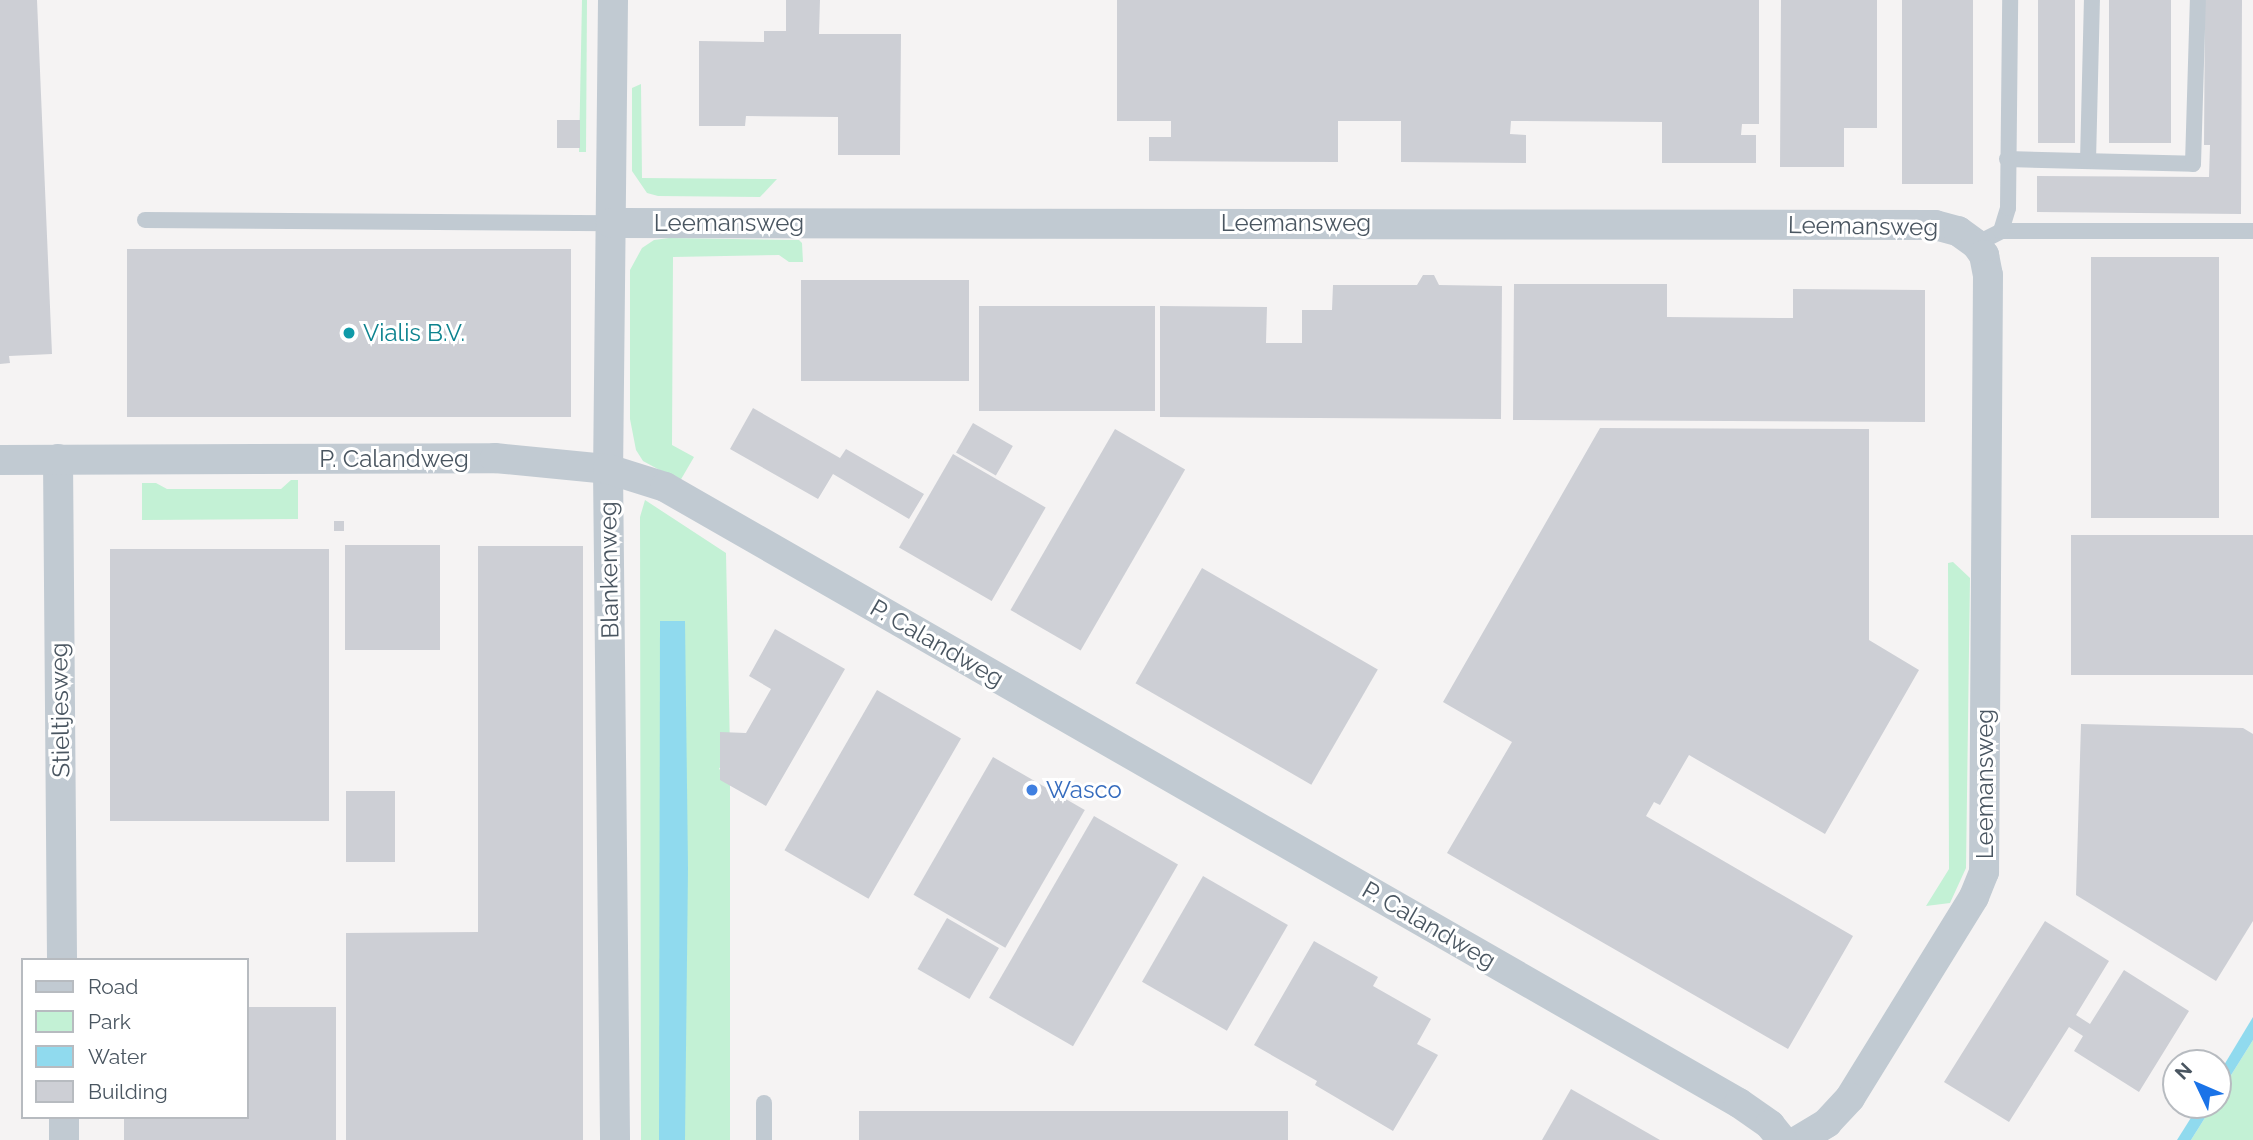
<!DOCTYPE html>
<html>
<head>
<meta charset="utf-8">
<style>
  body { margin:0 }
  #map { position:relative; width:2253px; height:1140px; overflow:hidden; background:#f5f3f3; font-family:Raleway,sans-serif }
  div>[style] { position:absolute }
  .green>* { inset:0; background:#c3f1d5 }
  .water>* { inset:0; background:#90daee }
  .building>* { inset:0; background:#cdcfd5; transform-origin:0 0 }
  .service>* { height:16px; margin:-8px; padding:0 8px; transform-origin:8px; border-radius:8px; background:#c1cad2 }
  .minor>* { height:30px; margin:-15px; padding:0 15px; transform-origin:15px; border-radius:15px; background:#c1cad2 }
  .dots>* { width:19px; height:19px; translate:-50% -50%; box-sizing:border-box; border:4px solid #fff; border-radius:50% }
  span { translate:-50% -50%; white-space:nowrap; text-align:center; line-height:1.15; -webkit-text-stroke:6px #fff; paint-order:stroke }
  .street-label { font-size:24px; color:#4a5661 }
  .culture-label { font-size:24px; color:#0d838f }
  .left { translate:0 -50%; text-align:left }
  .shop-label { font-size:24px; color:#366cbe }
  .legend { position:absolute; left:21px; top:958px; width:228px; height:161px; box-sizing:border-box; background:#fff; border:2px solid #b7bbc0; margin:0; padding:9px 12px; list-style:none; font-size:21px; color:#4a5661 }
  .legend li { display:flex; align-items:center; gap:14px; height:35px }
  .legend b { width:35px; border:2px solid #b7bbc0 }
  .north { position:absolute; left:2162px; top:1049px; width:70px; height:70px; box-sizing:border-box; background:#fff; border:2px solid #b7bbc0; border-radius:50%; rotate:314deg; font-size:19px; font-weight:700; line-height:28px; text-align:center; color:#4a5661 }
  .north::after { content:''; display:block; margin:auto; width:24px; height:32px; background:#1a73e8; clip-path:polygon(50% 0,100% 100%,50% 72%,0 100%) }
</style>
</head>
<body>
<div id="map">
  <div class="green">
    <div style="clip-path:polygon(582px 0,587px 0,586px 152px,579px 152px)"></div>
    <div style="clip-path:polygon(641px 84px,642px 178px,777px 179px,760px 197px,658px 196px,647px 193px,632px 171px,632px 88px)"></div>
    <div style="clip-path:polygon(669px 238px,799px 240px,802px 243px,803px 262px,789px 262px,779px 255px,673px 257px,672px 445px,694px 457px,680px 481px,643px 461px,636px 450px,630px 419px,630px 270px,642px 248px,654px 240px)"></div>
    <div style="clip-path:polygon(291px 480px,298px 480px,298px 519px,142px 520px,142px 483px,156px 483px,167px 489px,281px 489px)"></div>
    <div style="clip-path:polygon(645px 500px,726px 553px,730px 751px,719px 769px,730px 776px,730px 1140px,641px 1140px,640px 517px)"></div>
    <div style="clip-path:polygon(1953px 562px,1970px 578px,1966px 868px,1950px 903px,1926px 906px,1949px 869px,1948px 563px)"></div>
    <div style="clip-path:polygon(2253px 1040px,2253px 1140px,2191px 1140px,2213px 1105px,2218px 1105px,2218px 1096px)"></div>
  </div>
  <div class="water">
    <div style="clip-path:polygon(660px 621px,685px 621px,688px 868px,685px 1140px,659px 1140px)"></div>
    <div style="clip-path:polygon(2253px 1017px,2253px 1040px,2218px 1096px,2218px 1075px)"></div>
    <div style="clip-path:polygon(2199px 1105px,2213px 1105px,2191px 1140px,2177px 1140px)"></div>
  </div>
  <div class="building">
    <div style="clip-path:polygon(0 0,37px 0,52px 354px,9px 356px,10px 363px,0 364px)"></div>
    <div style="clip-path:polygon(786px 0,820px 0,819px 34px,901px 34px,900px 155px,838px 155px,838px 117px,746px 116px,745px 126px,699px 126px,699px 41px,764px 42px,764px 31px,786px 31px)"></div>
    <div style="clip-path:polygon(1117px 0,1759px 0,1759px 124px,1742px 124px,1741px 135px,1756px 135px,1756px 163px,1662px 163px,1662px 122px,1511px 121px,1510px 134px,1526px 135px,1526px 163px,1401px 162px,1401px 121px,1338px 121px,1338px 162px,1149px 161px,1149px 137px,1171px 137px,1171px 121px,1117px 121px)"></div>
    <div style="clip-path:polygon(1781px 0,1877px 0,1877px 128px,1844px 128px,1844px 167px,1780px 167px)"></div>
    <div style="left:1902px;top:0;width:71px;height:184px"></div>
    <div style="left:2038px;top:0;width:37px;height:143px"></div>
    <div style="left:2109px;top:0;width:62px;height:143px"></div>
    <div style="clip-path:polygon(2205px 0,2242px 0,2241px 214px,2037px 212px,2037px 176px,2209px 177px,2210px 145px,2204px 145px)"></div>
    <div style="left:580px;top:120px;width:28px;height:23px;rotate:90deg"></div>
    <div style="left:571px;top:249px;width:168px;height:444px;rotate:90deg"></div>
    <div style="left:2091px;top:257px;width:128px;height:261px"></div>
    <div style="clip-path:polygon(1423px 275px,1434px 275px,1439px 285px,1502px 286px,1501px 419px,1160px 417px,1160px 306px,1267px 307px,1266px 343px,1302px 343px,1302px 310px,1332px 310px,1333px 285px,1417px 285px)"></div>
    <div style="left:801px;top:280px;width:168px;height:101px"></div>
    <div style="clip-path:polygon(1514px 284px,1667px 284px,1667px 317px,1793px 318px,1793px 289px,1925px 290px,1925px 422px,1513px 420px)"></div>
    <div style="left:979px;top:306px;width:176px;height:105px"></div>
    <div style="clip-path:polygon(753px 408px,840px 458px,846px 449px,924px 494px,909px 519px,833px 474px,818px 499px,730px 449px)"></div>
    <div style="left:973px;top:423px;width:46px;height:34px;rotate:30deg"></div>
    <div style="clip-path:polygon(1600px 428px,1869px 429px,1869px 640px,1919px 670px,1825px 834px,1689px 755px,1660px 805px,1654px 802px,1646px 816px,1853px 936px,1788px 1049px,1447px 853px,1512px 742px,1443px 702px)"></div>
    <div style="left:1115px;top:429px;width:81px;height:209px;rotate:30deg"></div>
    <div style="left:953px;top:454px;width:107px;height:108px;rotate:30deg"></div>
    <div style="left:334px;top:521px;width:10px;height:10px"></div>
    <div style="left:2071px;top:535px;width:182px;height:140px"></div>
    <div style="left:440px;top:545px;width:105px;height:95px;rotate:90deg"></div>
    <div style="clip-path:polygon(478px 546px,583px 546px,583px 1140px,346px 1140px,346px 933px,478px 932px)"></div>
    <div style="left:329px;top:549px;width:272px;height:219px;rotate:90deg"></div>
    <div style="left:1202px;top:568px;width:203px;height:133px;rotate:30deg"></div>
    <div style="clip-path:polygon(775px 629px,845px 669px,766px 806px,720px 780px,720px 732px,746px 733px,771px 689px,749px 676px)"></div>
    <div style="left:877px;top:690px;width:97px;height:185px;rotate:30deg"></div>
    <div style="clip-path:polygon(2081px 724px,2243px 728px,2253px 734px,2253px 921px,2216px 981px,2076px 895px)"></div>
    <div style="left:993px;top:757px;width:106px;height:159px;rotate:30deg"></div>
    <div style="left:346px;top:791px;width:49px;height:71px"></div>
    <div style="left:1094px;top:816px;width:97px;height:210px;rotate:30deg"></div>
    <div style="left:1203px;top:876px;width:98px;height:122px;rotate:30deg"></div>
    <div style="left:947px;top:918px;width:60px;height:59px;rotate:30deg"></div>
    <div style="clip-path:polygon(2045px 921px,2109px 961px,2076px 1015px,2090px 1024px,2124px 970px,2189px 1011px,2139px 1092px,2074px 1051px,2083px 1036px,2069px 1027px,2009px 1122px,1944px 1082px)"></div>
    <div style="clip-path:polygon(1314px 941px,1378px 977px,1373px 986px,1431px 1019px,1417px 1044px,1438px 1055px,1393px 1131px,1315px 1085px,1317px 1081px,1254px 1045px)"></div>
    <div style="clip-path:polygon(247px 1007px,336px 1007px,336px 1140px,124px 1140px,124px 1117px,247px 1117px)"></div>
    <div style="clip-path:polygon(1571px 1089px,1660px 1140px,1542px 1140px)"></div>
    <div style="left:859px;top:1111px;width:429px;height:29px"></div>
  </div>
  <div class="service">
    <div style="left:2007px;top:159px;width:186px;rotate:1.5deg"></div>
    <div style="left:2193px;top:164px;width:164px;rotate:-88.3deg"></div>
    <div style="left:2088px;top:161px;width:161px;rotate:-88.6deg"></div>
    <div style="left:145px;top:220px;width:466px;rotate:0.4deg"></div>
    <div style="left:2001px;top:231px;width:252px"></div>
    <div style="left:1976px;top:244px;width:28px;rotate:-27deg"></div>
    <div style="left:2001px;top:231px;width:24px;rotate:-73deg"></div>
    <div style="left:2008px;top:208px;width:208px;rotate:-89.4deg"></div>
    <div style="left:764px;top:1140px;width:37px;rotate:-90deg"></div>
  </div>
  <div class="minor">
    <div style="left:613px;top:0;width:469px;rotate:90.6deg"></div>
    <div style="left:608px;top:469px;width:671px;rotate:89.4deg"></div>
    <div style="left:611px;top:223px;width:1324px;rotate:0.09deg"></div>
    <div style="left:1935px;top:225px;width:24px;rotate:15deg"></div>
    <div style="left:1958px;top:231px;width:22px;rotate:36deg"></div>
    <div style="left:1976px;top:244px;width:14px;rotate:54deg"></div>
    <div style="left:1984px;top:255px;width:20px;rotate:79deg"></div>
    <div style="left:1988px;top:275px;width:597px;rotate:90.38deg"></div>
    <div style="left:1984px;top:872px;width:27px;rotate:112deg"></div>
    <div style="left:1974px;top:897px;width:236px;rotate:121.7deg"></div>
    <div style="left:1850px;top:1098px;width:34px;rotate:133deg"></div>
    <div style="left:1827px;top:1123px;width:33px;rotate:149deg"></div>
    <div style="left:58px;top:459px;width:501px;rotate:89.54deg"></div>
    <div style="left:0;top:460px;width:495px;rotate:-0.2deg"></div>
    <div style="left:495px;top:458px;width:114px;rotate:5.6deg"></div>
    <div style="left:608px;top:469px;width:60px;rotate:17.5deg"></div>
    <div style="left:665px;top:487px;width:1238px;rotate:29.84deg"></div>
    <div style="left:1739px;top:1103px;width:38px;rotate:35deg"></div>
    <div style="left:1770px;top:1125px;width:19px;rotate:51deg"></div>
    <div style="left:64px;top:1117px;width:23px;rotate:90deg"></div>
  </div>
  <div class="dots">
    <div style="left:349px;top:333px;background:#0f9aa8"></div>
    <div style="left:1032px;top:790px;background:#3f7fe0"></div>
  </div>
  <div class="street-label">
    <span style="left:729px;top:223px">Leemansweg</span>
    <span style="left:1296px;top:223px">Leemansweg</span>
    <span style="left:1863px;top:226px;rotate:1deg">Leemansweg</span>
    <span style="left:394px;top:459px">P. Calandweg</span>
    <span style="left:609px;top:570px;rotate:-91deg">Blankenweg</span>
    <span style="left:937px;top:643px;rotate:30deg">P. Calandweg</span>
    <span style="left:60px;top:710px;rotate:-91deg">Stieltjesweg</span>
    <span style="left:1985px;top:784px;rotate:-90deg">Leemansweg</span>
    <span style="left:1429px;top:925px;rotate:30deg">P. Calandweg</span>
  </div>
  <div class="culture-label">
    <span class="left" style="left:363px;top:333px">Vialis B.V.</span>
  </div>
  <div class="shop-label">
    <span class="left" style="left:1046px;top:790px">Wasco</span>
  </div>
  <ul class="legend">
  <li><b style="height:9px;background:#c1cad2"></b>Road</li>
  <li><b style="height:19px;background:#c3f1d5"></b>Park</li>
  <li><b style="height:19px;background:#90daee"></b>Water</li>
  <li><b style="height:19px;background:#cdcfd5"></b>Building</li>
  </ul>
  <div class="north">N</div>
</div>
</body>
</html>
